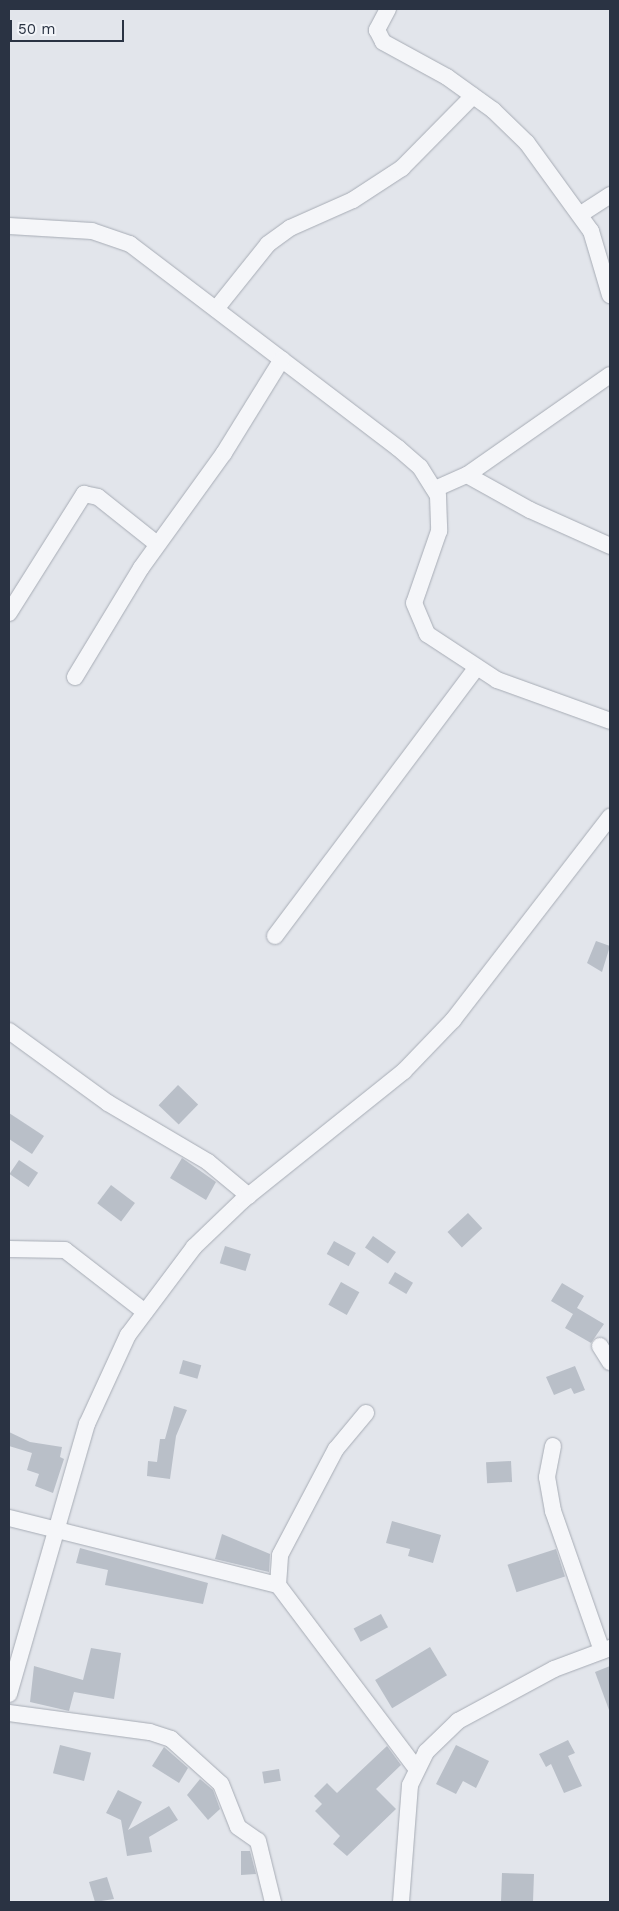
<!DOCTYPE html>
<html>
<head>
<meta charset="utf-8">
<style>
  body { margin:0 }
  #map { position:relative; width:619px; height:1911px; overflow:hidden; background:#e2e5eb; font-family:"Work Sans",sans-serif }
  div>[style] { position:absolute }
  .building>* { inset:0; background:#b9bfc8; transform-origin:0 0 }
  .roads { filter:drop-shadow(0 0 1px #a7acb5) drop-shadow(0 0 1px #a7acb5) }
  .minor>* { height:16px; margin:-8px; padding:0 8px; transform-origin:8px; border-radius:8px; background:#f5f6f9 }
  span { translate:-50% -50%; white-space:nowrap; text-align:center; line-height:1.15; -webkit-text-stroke:4px #f2f4f8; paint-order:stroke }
  .frame { position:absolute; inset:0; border:10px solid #2a3343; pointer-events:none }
  .scale { position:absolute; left:10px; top:20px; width:114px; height:22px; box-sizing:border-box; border:2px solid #2a3343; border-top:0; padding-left:6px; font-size:15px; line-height:18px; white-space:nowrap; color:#2a3343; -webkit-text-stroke:4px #f2f4f8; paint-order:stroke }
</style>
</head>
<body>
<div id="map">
  <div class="building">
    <div style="clip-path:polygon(596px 941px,610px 946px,602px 972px,587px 963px)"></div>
    <div style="left:178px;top:1085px;width:28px;height:28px;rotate:44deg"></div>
    <div style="clip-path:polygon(9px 1113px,44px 1136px,32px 1154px,9px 1139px)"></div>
    <div style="clip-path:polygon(182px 1158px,216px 1182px,206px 1200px,170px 1178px)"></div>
    <div style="left:19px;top:1160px;width:23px;height:17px;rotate:34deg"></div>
    <div style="left:111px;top:1185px;width:30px;height:23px;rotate:37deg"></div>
    <div style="left:468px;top:1213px;width:21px;height:28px;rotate:47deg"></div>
    <div style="left:373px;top:1236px;width:28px;height:14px;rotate:35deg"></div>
    <div style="left:334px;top:1241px;width:25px;height:15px;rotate:29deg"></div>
    <div style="left:225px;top:1246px;width:27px;height:18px;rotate:17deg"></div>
    <div style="left:395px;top:1272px;width:21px;height:13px;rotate:31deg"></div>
    <div style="left:341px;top:1282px;width:21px;height:26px;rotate:29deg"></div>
    <div style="clip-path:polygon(562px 1283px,584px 1296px,577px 1308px,604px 1324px,591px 1343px,565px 1328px,573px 1314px,551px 1301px)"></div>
    <div style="left:183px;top:1360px;width:19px;height:14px;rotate:16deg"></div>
    <div style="clip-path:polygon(575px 1366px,585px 1390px,574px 1394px,571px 1388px,554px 1395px,546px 1377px)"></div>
    <div style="clip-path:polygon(174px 1406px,187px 1410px,176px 1436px,170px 1479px,147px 1476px,148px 1461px,157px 1462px,160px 1439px,165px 1439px)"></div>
    <div style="clip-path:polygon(9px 1432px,30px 1442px,62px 1447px,60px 1457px,64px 1459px,53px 1493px,35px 1486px,39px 1474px,27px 1470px,32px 1453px,9px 1446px)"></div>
    <div style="left:511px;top:1461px;width:21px;height:25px;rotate:87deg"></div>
    <div style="clip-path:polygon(392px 1521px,441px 1535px,433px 1563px,408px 1556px,410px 1549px,386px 1543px)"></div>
    <div style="clip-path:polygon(222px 1534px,270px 1554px,269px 1572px,215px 1559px)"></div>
    <div style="clip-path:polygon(80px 1548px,208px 1583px,203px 1604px,105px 1585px,108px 1570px,76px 1563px)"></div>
    <div style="left:556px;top:1549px;width:29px;height:51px;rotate:72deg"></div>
    <div style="left:381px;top:1614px;width:15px;height:31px;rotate:62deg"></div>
    <div style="left:430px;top:1647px;width:33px;height:64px;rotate:59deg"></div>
    <div style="clip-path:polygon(91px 1648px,121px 1653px,114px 1699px,74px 1692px,69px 1711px,30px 1702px,34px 1666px,83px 1680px)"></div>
    <div style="clip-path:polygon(610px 1666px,610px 1709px,609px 1710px,595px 1672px)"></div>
    <div style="clip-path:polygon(568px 1740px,575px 1753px,568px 1756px,582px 1786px,564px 1793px,551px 1764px,546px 1767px,539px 1754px)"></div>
    <div style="left:60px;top:1745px;width:32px;height:29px;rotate:14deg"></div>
    <div style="clip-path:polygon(456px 1745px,489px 1761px,476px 1788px,463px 1781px,456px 1794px,436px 1784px)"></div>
    <div style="clip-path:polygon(387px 1746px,401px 1765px,376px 1789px,396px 1809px,347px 1856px,333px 1844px,340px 1836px,315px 1811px,322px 1804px,314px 1796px,327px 1783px,337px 1793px)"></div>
    <div style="clip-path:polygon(164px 1747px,188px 1768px,179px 1783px,152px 1766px)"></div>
    <div style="left:279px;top:1769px;width:12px;height:17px;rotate:81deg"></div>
    <div style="clip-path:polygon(200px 1779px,213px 1790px,220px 1809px,208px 1820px,187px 1795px)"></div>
    <div style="clip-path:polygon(118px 1790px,142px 1802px,128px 1830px,169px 1806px,178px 1820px,149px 1837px,152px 1852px,127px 1856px,121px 1820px,106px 1813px)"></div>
    <div style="clip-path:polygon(241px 1851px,250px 1851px,256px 1874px,241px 1875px)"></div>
    <div style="left:502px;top:1873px;width:32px;height:29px;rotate:2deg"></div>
    <div style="clip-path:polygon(107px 1877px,114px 1899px,95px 1902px,89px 1882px)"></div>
  </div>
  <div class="roads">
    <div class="minor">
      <div style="left:388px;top:9px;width:24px;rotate:118deg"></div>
      <div style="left:377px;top:30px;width:13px;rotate:63deg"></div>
      <div style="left:383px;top:42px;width:73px;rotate:28.7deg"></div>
      <div style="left:447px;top:77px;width:57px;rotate:35.7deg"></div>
      <div style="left:493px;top:110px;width:47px;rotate:44.1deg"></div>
      <div style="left:527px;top:143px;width:109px;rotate:54deg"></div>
      <div style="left:591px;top:231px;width:67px;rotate:73.5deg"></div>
      <div style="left:581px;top:214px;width:35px;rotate:-33deg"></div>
      <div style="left:9px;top:226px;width:83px;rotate:3.4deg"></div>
      <div style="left:92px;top:231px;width:40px;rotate:18.9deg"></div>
      <div style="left:130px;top:244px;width:337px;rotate:37.3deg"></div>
      <div style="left:398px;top:448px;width:29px;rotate:41deg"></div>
      <div style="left:420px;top:467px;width:34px;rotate:58deg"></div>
      <div style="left:438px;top:496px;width:35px;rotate:88deg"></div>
      <div style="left:439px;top:531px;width:76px;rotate:109.1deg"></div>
      <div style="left:414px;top:603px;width:34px;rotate:67deg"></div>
      <div style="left:427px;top:634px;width:84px;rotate:33.3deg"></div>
      <div style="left:497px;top:680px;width:120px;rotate:19.9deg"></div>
      <div style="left:216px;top:309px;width:83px;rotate:-51.3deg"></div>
      <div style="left:268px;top:244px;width:27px;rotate:-36deg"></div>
      <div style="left:290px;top:228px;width:69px;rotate:-24deg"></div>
      <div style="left:353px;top:200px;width:59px;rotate:-33.1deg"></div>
      <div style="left:402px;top:168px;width:101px;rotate:-45.4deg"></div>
      <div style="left:467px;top:475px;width:72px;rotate:29.1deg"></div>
      <div style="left:530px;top:510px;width:88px;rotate:24.2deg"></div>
      <div style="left:435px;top:489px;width:35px;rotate:-24deg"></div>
      <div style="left:467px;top:475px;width:174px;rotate:-35deg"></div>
      <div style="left:9px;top:613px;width:141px;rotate:-57.8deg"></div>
      <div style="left:84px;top:494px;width:14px;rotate:12deg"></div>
      <div style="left:98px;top:497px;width:75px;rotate:38.5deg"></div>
      <div style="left:75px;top:677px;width:127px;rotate:-58.8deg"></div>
      <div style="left:141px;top:568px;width:142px;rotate:-54.2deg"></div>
      <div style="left:224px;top:453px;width:110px;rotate:-58.3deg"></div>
      <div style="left:275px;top:936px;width:335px;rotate:-53.1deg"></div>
      <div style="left:9px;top:1031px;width:122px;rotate:36deg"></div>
      <div style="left:108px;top:1103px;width:116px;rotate:30.5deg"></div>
      <div style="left:208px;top:1162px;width:53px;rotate:39.7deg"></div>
      <div style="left:9px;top:1249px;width:56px;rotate:1deg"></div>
      <div style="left:65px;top:1250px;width:101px;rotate:37.8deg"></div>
      <div style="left:600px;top:1346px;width:19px;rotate:58deg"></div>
      <div style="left:553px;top:1446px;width:32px;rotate:101deg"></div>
      <div style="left:547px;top:1477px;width:35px;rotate:80deg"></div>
      <div style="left:553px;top:1511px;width:148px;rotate:70.7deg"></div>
      <div style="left:9px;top:1518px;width:277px;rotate:14deg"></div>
      <div style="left:278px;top:1585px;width:229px;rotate:53deg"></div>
      <div style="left:278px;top:1585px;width:30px;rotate:-86deg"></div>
      <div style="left:280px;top:1555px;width:120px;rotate:-62.2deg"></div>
      <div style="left:336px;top:1449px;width:47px;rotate:-50.2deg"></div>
      <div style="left:9px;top:1694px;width:281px;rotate:-73.9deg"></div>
      <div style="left:87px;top:1424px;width:98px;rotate:-65.3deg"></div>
      <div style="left:128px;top:1335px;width:110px;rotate:-53.1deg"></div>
      <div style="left:194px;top:1247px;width:68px;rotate:-43.8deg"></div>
      <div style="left:243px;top:1200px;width:206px;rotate:-38.7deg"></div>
      <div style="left:404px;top:1071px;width:71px;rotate:-46.1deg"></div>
      <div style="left:453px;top:1020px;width:257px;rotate:-52.3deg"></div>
      <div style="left:9px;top:1713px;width:142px;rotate:7.7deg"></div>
      <div style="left:150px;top:1732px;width:22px;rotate:18deg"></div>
      <div style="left:171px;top:1739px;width:67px;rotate:42deg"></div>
      <div style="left:221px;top:1784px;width:46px;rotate:68.4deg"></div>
      <div style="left:238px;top:1827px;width:24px;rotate:35deg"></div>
      <div style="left:258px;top:1841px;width:63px;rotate:76.2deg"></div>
      <div style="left:401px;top:1902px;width:117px;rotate:-85.6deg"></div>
      <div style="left:410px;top:1785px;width:37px;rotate:-64deg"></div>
      <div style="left:426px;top:1752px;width:45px;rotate:-44.1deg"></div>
      <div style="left:458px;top:1721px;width:109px;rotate:-28.4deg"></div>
      <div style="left:554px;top:1669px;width:60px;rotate:-20.6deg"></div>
    </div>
  </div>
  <div class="frame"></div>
  <div class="scale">50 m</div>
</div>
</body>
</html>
